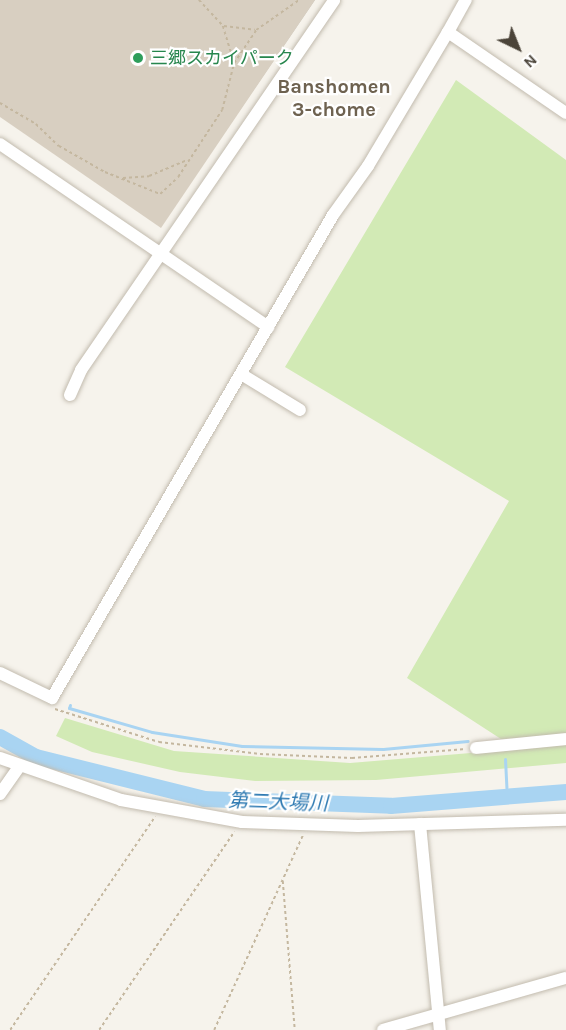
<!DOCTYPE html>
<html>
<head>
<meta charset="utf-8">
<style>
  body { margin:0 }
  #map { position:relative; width:566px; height:1030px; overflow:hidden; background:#f6f3ec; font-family:Karla,"Noto Sans JP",sans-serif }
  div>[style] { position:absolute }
  .green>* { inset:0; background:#d2eab5 }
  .shadow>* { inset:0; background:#0003 }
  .stream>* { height:3px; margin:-1.5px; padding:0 1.5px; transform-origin:1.5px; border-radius:1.5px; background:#a9d4f2 }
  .river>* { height:16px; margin:-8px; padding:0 8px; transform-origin:8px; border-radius:8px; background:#a9d4f2 }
  .building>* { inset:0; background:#d8cfc1 }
  .path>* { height:1.5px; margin-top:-0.75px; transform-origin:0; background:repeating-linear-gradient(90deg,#c4b79f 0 3px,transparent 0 6px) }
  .roads { filter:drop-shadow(0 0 2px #c2bbae) drop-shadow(0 0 2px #c2bbae) }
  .minor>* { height:12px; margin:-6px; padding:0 6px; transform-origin:6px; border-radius:6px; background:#fff }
  .dots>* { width:16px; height:16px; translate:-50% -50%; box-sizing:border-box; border:3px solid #fff; border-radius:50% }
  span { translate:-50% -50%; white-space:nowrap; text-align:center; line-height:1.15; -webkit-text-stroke:4.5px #fff; paint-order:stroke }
  .leisure-label { font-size:18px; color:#27864d }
  .left { translate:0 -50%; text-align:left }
  .neighbourhood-label { font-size:20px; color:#6e6250; font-weight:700 }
  .water-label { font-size:20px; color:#2e7ab2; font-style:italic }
  .north { position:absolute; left:488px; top:18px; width:60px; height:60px; -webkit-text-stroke:4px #fff; paint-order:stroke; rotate:137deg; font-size:16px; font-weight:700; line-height:24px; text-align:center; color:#4b4439 }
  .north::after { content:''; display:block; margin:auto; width:21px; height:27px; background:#4b4439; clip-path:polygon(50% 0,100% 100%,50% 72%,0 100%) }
</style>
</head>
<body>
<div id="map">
  <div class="green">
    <div style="clip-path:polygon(456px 80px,566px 160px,566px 735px,549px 738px,501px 739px,407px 678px,509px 501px,285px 367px)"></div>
    <div style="clip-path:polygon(65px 718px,174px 751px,350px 763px,566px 745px,566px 763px,376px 780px,255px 781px,180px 772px,92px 752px,56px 736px)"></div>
  </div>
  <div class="shadow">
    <div style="clip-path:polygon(0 0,315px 0,161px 226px,0 115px)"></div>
  </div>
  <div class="stream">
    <div style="left:70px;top:705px;width:3px;rotate:108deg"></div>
    <div style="left:69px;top:708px;width:86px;rotate:16.1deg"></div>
    <div style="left:152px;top:732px;width:91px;rotate:8.8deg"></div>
    <div style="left:242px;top:746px;width:141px;rotate:1.2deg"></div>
    <div style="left:383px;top:749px;width:85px;rotate:-5.4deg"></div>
    <div style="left:505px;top:759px;width:40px;rotate:87.1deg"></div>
  </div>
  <div class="river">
    <div style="left:0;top:737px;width:41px;rotate:29.1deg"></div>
    <div style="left:36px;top:757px;width:173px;rotate:14deg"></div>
    <div style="left:204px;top:799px;width:187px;rotate:2.1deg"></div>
    <div style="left:391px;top:806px;width:176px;rotate:-4.6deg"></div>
  </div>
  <div class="building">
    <div style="clip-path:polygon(0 0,315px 0,161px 228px,0 117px)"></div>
  </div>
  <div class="path">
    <div style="left:199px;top:0;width:35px;rotate:47deg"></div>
    <div style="left:223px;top:26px;width:38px;rotate:73deg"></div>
    <div style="left:224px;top:26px;width:31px;rotate:7deg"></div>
    <div style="left:0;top:103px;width:42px;rotate:30.3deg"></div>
    <div style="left:36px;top:124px;width:32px;rotate:44deg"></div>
    <div style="left:59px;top:146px;width:53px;rotate:29.5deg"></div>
    <div style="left:105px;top:172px;width:59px;rotate:21.8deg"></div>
    <div style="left:160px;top:194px;width:25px;rotate:-43deg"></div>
    <div style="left:178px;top:177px;width:80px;rotate:-56.7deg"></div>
    <div style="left:222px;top:110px;width:49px;rotate:-75.7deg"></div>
    <div style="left:234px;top:63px;width:40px;rotate:-56deg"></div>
    <div style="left:256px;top:30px;width:52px;rotate:-34.9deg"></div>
    <div style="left:123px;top:178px;width:26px;rotate:-4deg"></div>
    <div style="left:149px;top:176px;width:41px;rotate:-22.8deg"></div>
    <div style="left:55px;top:709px;width:109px;rotate:17.6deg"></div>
    <div style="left:159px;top:742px;width:102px;rotate:6.8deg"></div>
    <div style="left:260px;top:754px;width:92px;rotate:2.5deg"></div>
    <div style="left:352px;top:758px;width:114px;rotate:-4.5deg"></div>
    <div style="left:283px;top:881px;width:149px;rotate:85.4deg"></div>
    <div style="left:10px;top:1030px;width:258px;rotate:-55.8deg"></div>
    <div style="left:99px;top:1030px;width:240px;rotate:-55.7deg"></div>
    <div style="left:214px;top:1030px;width:214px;rotate:-65.5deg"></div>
  </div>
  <div class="roads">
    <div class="minor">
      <div style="left:448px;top:32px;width:37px;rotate:-61deg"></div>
      <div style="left:0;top:144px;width:325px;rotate:34.3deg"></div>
      <div style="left:241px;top:374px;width:69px;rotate:31.4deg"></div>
      <div style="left:70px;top:395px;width:27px;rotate:-66deg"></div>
      <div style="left:81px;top:370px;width:448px;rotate:-55.6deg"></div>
      <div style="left:0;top:673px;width:58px;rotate:25.7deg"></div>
      <div style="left:52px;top:698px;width:559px;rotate:-59.81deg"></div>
      <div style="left:333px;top:215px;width:60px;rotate:-54.5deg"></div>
      <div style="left:368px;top:166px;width:156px;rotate:-59.2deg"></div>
      <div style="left:448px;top:32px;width:143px;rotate:34.5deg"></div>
      <div style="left:476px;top:748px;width:90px;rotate:-5.7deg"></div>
      <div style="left:0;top:758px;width:128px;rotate:19.1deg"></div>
      <div style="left:121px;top:800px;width:123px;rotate:10.3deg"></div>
      <div style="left:242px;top:822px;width:116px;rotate:2deg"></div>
      <div style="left:358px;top:826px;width:208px;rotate:-1.7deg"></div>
      <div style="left:0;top:794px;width:33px;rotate:-55deg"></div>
      <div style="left:420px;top:824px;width:207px;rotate:84.5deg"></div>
      <div style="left:383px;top:1030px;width:190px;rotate:-15.9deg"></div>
    </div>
  </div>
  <div class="dots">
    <div style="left:138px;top:58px;background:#2e9e5b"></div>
  </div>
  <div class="leisure-label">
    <span class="left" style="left:150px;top:58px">三郷スカイパーク</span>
  </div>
  <div class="neighbourhood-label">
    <span style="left:334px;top:98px">Banshomen<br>3-chome</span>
  </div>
  <div class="water-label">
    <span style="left:278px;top:802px;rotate:2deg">第二大場川</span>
  </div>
  <div class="north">N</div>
</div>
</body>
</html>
